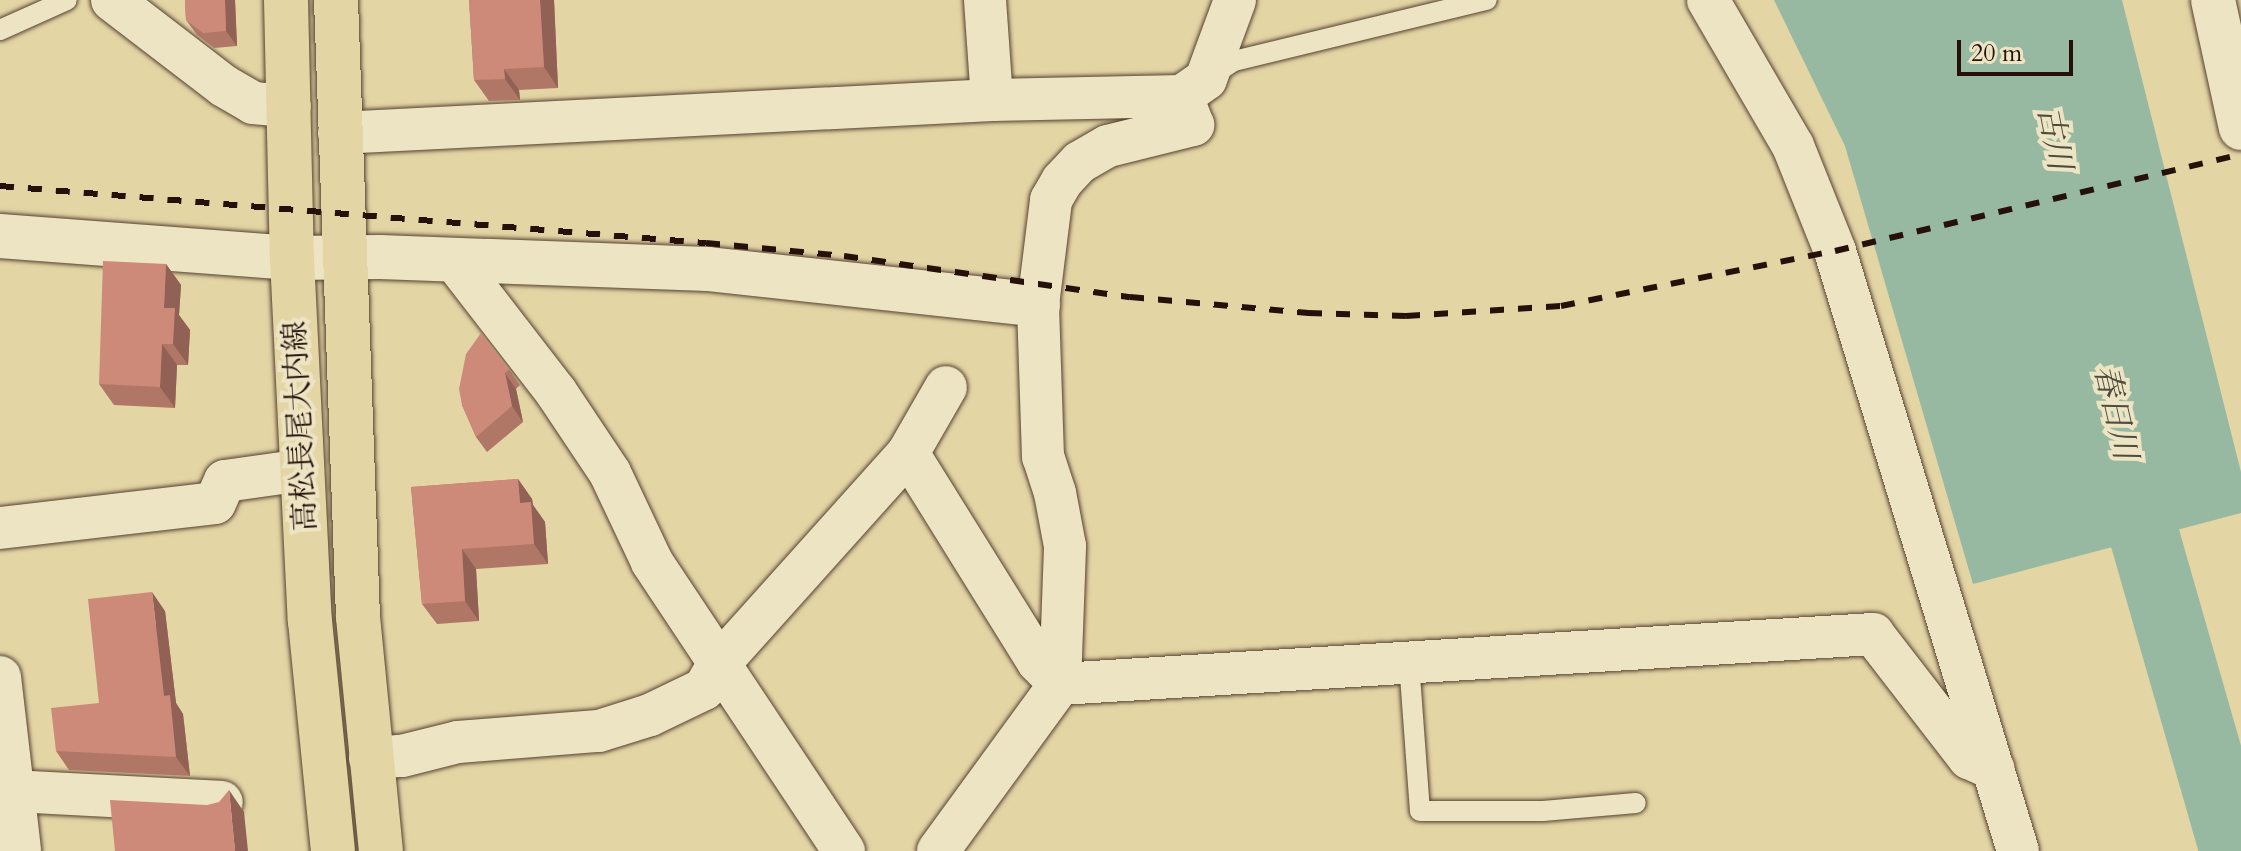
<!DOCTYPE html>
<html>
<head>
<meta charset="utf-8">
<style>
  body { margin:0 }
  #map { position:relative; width:2241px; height:851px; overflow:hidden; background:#e4d5a5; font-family:Cardo,"Noto Serif JP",serif }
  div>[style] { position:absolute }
  .water>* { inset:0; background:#97b9a1 }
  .river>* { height:70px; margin:-35px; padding:0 35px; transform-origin:35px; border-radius:35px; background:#97b9a1 }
  .roads { filter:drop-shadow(0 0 2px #554231) drop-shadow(0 0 2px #554231) }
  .service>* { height:20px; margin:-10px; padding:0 10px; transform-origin:10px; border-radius:10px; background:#ede4c4 }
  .minor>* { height:42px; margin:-21px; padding:0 21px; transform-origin:21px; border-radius:21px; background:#ede4c4 }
  .tertiary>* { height:44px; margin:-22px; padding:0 22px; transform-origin:22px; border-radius:22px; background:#ede4c4 }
  .secondary>* { height:44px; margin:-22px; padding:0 22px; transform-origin:22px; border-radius:22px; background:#ede4c4 }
  .primary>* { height:44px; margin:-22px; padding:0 22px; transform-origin:22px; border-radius:22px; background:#e4d5a5 }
  .rail>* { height:6px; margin-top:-3px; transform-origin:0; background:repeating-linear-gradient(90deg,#25110a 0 14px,transparent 0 28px) }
  .wall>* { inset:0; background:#b07767 }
  .shaded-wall>* { inset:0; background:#906154 }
  .building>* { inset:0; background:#cd8a78 }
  span { translate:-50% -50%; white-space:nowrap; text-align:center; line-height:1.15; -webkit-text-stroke:8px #ede4c4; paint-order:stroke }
  .street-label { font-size:30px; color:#25110a }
  .water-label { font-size:32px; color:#4d4c3f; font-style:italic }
  .scale { position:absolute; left:1957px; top:40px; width:116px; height:36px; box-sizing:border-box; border:4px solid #25110a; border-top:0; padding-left:10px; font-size:24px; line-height:28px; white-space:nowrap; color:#25110a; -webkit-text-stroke:6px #ede4c4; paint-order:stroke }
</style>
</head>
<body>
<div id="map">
  <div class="water">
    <div style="clip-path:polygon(1774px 0,2122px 0,2241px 472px,2241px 513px,1973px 584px,1845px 146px)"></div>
  </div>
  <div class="river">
    <div style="left:2122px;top:443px;width:98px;rotate:76.4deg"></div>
    <div style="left:2145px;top:538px;width:326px;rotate:74deg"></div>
  </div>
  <div class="roads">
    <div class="service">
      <div style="left:0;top:30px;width:73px;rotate:-24.1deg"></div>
      <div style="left:1213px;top:75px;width:25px;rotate:-34deg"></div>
      <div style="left:1234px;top:61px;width:260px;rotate:-13.6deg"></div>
      <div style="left:1409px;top:662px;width:149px;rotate:85.8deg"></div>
      <div style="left:1420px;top:811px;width:123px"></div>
      <div style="left:1543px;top:811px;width:93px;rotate:-4.9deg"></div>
    </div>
    <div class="minor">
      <div style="left:112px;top:0;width:141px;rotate:37.5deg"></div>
      <div style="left:224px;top:86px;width:34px;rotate:30deg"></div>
      <div style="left:253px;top:103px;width:37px;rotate:5deg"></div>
      <div style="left:985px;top:0;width:100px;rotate:86deg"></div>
      <div style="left:1708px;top:0;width:169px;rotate:59.8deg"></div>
      <div style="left:1793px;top:146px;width:113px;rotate:68.2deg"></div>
      <div style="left:1835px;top:251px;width:627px;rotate:73.04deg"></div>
      <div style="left:339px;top:133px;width:654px;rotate:-2.89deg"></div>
      <div style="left:992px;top:100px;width:190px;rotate:-1.2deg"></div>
      <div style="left:1182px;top:96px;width:29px;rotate:-35deg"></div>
      <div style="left:1206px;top:79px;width:84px;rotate:-69.8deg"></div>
      <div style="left:454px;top:260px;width:167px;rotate:52.3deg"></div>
      <div style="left:556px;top:392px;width:97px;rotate:56.3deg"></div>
      <div style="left:610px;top:473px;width:98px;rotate:64.7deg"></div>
      <div style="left:652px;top:562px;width:347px;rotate:56.4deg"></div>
      <div style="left:908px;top:453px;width:246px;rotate:58.1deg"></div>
      <div style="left:1038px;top:662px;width:31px;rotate:45deg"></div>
      <div style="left:1060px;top:684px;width:815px;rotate:-3.52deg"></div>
      <div style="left:1873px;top:634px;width:157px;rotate:52.3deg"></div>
      <div style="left:1969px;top:758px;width:27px;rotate:24deg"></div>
      <div style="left:0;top:528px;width:216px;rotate:-6.6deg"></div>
      <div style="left:215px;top:503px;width:24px;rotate:-66deg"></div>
      <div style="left:225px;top:481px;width:79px;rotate:-8deg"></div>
      <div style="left:0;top:677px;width:175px;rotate:83.4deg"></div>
      <div style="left:370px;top:758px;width:32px;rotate:-4deg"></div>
      <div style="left:402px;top:756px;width:58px;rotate:-14deg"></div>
      <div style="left:458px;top:742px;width:141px;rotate:-4.5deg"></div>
      <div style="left:599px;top:731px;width:53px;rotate:-17.4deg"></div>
      <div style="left:650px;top:715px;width:60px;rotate:-25.7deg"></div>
      <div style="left:704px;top:689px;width:28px;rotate:-60deg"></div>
      <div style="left:718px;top:665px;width:285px;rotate:-48.1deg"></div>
      <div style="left:908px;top:453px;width:76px;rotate:-60.1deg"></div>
      <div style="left:12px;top:791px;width:210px;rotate:3deg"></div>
      <div style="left:938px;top:851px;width:207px;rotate:-53.9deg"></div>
      <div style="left:1060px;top:684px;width:138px;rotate:-87.9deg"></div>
      <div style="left:1065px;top:546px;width:54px;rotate:-100.7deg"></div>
      <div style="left:1055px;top:493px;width:38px;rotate:-108deg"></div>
      <div style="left:1043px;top:457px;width:152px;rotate:-91.9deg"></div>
      <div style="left:1038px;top:305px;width:106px;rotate:-82.9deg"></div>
      <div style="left:1051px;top:200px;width:22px;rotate:-60deg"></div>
      <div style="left:1062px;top:181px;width:26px;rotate:-47deg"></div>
      <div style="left:1080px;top:162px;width:32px;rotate:-30deg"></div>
      <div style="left:1108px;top:146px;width:88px;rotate:-13.9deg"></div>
      <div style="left:1193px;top:125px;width:31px;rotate:-111deg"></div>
    </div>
    <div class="tertiary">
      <div style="left:0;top:236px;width:293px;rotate:4.3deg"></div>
      <div style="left:292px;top:258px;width:88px;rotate:-0.7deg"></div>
      <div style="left:380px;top:257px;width:328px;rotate:2.1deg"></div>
      <div style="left:708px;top:269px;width:332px;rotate:6.2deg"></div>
    </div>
    <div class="secondary">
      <div style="left:2213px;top:0;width:131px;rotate:77.7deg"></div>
    </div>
    <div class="primary">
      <div style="left:286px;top:0;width:258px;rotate:88.7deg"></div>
      <div style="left:292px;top:258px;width:363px;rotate:87.2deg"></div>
      <div style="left:310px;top:621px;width:231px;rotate:84.3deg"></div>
      <div style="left:336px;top:0;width:617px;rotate:87.96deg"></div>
      <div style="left:358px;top:617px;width:235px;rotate:84.4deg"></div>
    </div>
  </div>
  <div class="rail">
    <div style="left:0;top:186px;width:708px;rotate:4.62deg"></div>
    <div style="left:706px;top:243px;width:139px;rotate:5.4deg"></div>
    <div style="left:844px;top:256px;width:289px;rotate:8.2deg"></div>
    <div style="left:1130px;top:297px;width:179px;rotate:5.1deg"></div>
    <div style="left:1308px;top:313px;width:98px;rotate:1.8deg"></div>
    <div style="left:1406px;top:316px;width:155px;rotate:-3.7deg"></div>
    <div style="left:1561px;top:306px;width:279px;rotate:-11.4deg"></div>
    <div style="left:1835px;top:251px;width:417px;rotate:-13.4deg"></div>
  </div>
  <div class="wall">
    <div style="clip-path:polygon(185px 0,235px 0,237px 46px,214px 48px,197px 35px,186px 20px)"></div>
    <div style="clip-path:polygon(469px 0,554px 0,558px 88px,519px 90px,520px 100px,489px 101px,474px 80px)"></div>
    <div style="clip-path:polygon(166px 264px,181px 285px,179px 315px,190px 330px,188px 365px,177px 365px,175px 408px,114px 405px,99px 384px)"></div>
    <div style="clip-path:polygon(509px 369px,520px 385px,516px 389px,523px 422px,487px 452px,476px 437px,462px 405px)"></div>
    <div style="clip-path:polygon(518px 479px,532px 499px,533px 505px,545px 522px,548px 564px,476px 569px,479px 621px,437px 624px,422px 604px,411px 487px)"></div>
    <div style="clip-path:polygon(165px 611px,176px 703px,183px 714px,190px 776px,69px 770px,56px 751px,99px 703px)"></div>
  </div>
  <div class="shaded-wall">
    <div style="clip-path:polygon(225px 0,235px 0,237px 46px,226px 31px)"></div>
    <div style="clip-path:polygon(540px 0,554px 0,558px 88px,544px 67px)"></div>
    <div style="clip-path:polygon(504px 69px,519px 90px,520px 100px,505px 79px)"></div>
    <div style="clip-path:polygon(166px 264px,181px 285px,179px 315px,190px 330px,188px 365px,173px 344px,164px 308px)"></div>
    <div style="clip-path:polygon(162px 344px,177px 365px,175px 408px,160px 387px)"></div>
    <div style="clip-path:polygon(505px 373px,516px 389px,523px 422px,512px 406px)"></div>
    <div style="clip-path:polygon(518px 479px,532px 499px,533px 505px,545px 522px,548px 564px,534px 544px,520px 503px)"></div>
    <div style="clip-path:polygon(462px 549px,476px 569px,479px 621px,465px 601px)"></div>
    <div style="clip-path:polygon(152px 592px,165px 611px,176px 703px,183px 714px,190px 776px,176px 757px,164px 696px)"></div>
    <div style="clip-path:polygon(229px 790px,244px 812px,248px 851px,235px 851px)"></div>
  </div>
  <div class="building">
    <div style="clip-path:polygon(185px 0,225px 0,226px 31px,203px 33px,186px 20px)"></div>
    <div style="clip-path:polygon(469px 0,540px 0,544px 67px,504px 69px,505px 79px,474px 80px)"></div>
    <div style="clip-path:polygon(103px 261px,166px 264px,164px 308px,175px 308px,173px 344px,162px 344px,160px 387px,99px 384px)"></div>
    <div style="clip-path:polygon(481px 333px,509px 369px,505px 373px,512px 406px,476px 437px,462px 405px,459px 389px,466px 354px)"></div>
    <div style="clip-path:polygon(518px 479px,520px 503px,531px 502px,534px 544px,462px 549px,465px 601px,422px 604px,411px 487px)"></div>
    <div style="clip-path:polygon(152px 592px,164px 696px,170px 695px,176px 757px,56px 751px,51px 708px,99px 703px,88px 599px)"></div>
    <div style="clip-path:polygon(229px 790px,235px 851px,115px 851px,110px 800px,207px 805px,219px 802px)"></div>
  </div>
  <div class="street-label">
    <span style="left:301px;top:426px;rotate:-93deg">高松長尾大内線</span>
  </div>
  <div class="water-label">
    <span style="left:2054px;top:138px;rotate:79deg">古川</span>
    <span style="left:2115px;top:412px;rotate:77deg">春日川</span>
  </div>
  <div class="scale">20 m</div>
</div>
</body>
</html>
